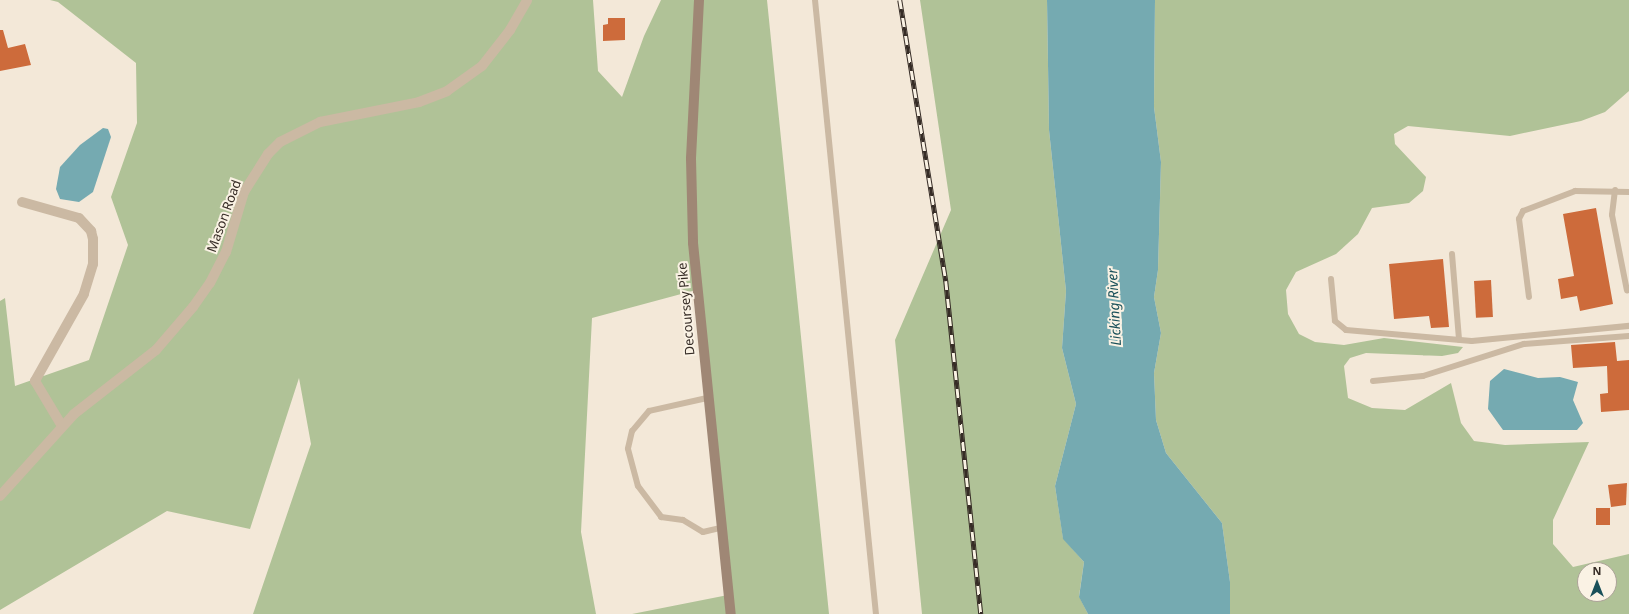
<!DOCTYPE html>
<html>
<head>
<meta charset="utf-8">
<style>
  body { margin:0 }
  #map { position:relative; width:1629px; height:614px; overflow:hidden; background:#f3e8d8; font-family:"Noto Sans",sans-serif }
  div>[style] { position:absolute }
  .green>* { inset:0; background:#b0c297 }
  .water>* { inset:0; background:#75aab1 }
  .building>* { inset:0; background:#cd6b3b; transform-origin:0 0 }
  .service>* { height:6px; margin:-3px; padding:0 3px; transform-origin:3px; border-radius:3px; background:#cbb9a3 }
  .minor>* { height:10px; margin:-5px; padding:0 5px; transform-origin:5px; border-radius:5px; background:#cbb9a3 }
  .secondary>* { height:10px; margin:-5px; padding:0 5px; transform-origin:5px; border-radius:5px; background:#9f8775 }
  .rail>* { height:4.5px; margin-top:-2.25px; transform-origin:0; background:repeating-linear-gradient(90deg,#faf2e4 0 9px,#362c26 0 18px); box-sizing:border-box; border-block:1px solid #362c26 }
  span { translate:-50% -50%; white-space:nowrap; text-align:center; line-height:1.15; -webkit-text-stroke:4px #faf2e4; paint-order:stroke }
  .street-label { font-size:13px; color:#362c26 }
  .water-label { font-size:14px; color:#195059; font-style:italic }
  .north { position:absolute; left:1577px; top:562px; width:40px; height:40px; box-sizing:border-box; background:#faf2e4; border:1px solid #aca398; border-radius:50%; rotate:0deg; font-size:11px; font-weight:700; line-height:16px; text-align:center; color:#362c26 }
  .north::after { content:''; display:block; margin:auto; width:14px; height:18px; background:#195059; clip-path:polygon(50% 0,100% 100%,50% 72%,0 100%) }
</style>
</head>
<body>
<div id="map">
  <div class="green">
    <div style="clip-path:polygon(50px 0,593px 0,598px 71px,622px 97px,644px 36px,661px 0,767px 0,829px 614px,632px 614px,728px 595px,696px 290px,592px 318px,581px 532px,596px 614px,253px 614px,311px 444px,299px 378px,250px 529px,167px 511px,0 610px,0 301px,5px 298px,15px 386px,89px 360px,128px 245px,111px 197px,137px 123px,136px 63px,58px 2px)"></div>
    <div style="clip-path:polygon(920px 0,1047px 0,1049px 130px,1066px 291px,1062px 348px,1076px 404px,1055px 486px,1063px 538px,1084px 562px,1079px 596px,1088px 614px,922px 614px,895px 340px,951px 210px)"></div>
    <div style="clip-path:polygon(evenodd,1155px 0,1629px 0,1629px 91px,1605px 112px,1581px 121px,1510px 136px,1408px 126px,1394px 134px,1395px 144px,1426px 177px,1423px 191px,1409px 203px,1372px 208px,1358px 234px,1336px 254px,1296px 272px,1286px 290px,1288px 314px,1299px 334px,1315px 342px,1344px 345px,1384px 338px,1463px 347px,1458px 353px,1442px 356px,1366px 353px,1350px 358px,1344px 366px,1348px 398px,1372px 408px,1405px 410px,1451px 383px,1461px 423px,1474px 441px,1505px 445px,1589px 442px,1553px 520px,1553px 544px,1573px 567px,1629px 554px,1629px 614px,1230px 614px,1230px 582px,1222px 523px,1166px 453px,1156px 420px,1154px 373px,1161px 333px,1154px 297px,1158px 270px,1161px 162px,1154px 107px,1155px 0,1585px 570px,1609px 570px,1609px 594px,1585px 594px,1585px 570px)"></div>
  </div>
  <div class="water">
    <div style="clip-path:polygon(1047px 0,1155px 0,1154px 107px,1161px 162px,1158px 270px,1154px 297px,1161px 333px,1154px 373px,1156px 420px,1166px 453px,1222px 523px,1230px 582px,1230px 614px,1088px 614px,1079px 597px,1084px 562px,1063px 539px,1055px 486px,1076px 404px,1062px 348px,1066px 291px,1049px 130px)"></div>
    <div style="clip-path:polygon(103px 128px,108px 129px,111px 137px,93px 192px,79px 202px,60px 199px,56px 189px,60px 167px,80px 145px)"></div>
    <div style="clip-path:polygon(1504px 369px,1538px 378px,1560px 377px,1578px 382px,1573px 400px,1583px 423px,1577px 430px,1503px 430px,1488px 409px,1490px 381px)"></div>
  </div>
  <div class="building">
    <div style="clip-path:polygon(608px 18px,625px 18px,625px 40px,603px 41px,603px 25px,608px 24px)"></div>
    <div style="clip-path:polygon(0 30px,3px 30px,8px 48px,25px 44px,31px 65px,0 71px)"></div>
    <div style="clip-path:polygon(1596px 208px,1613px 304px,1580px 311px,1577px 296px,1561px 299px,1558px 279px,1574px 276px,1563px 214px)"></div>
    <div style="clip-path:polygon(1443px 259px,1449px 327px,1431px 328px,1429px 316px,1394px 319px,1389px 264px)"></div>
    <div style="left:1491px;top:280px;width:37px;height:17px;rotate:87deg"></div>
    <div style="clip-path:polygon(1615px 342px,1617px 361px,1629px 360px,1629px 410px,1601px 412px,1600px 394px,1608px 393px,1607px 366px,1573px 368px,1571px 345px)"></div>
    <div style="clip-path:polygon(1627px 483px,1626px 505px,1611px 507px,1608px 485px)"></div>
    <div style="left:1596px;top:508px;width:14px;height:17px"></div>
  </div>
  <div class="service">
    <div style="left:815px;top:0;width:617px;rotate:84.33deg"></div>
    <div style="left:1615px;top:190px;width:25px;rotate:97deg"></div>
    <div style="left:1612px;top:215px;width:77px;rotate:78.8deg"></div>
    <div style="left:1452px;top:254px;width:86px;rotate:85.3deg"></div>
    <div style="left:1331px;top:279px;width:42px;rotate:84.6deg"></div>
    <div style="left:1335px;top:321px;width:14px;rotate:39deg"></div>
    <div style="left:1346px;top:330px;width:126px;rotate:5deg"></div>
    <div style="left:1472px;top:341px;width:158px;rotate:-5.5deg"></div>
    <div style="left:1529px;top:297px;width:79px;rotate:-97.3deg"></div>
    <div style="left:1519px;top:219px;width:9px;rotate:-63deg"></div>
    <div style="left:1523px;top:211px;width:56px;rotate:-21deg"></div>
    <div style="left:1575px;top:191px;width:54px;rotate:1.1deg"></div>
    <div style="left:1373px;top:381px;width:50px;rotate:-5.7deg"></div>
    <div style="left:1423px;top:376px;width:106px;rotate:-17.6deg"></div>
    <div style="left:1524px;top:344px;width:105px;rotate:-4.4deg"></div>
    <div style="left:707px;top:398px;width:59px;rotate:167.4deg"></div>
    <div style="left:649px;top:411px;width:26px;rotate:130deg"></div>
    <div style="left:632px;top:431px;width:18px;rotate:103deg"></div>
    <div style="left:628px;top:449px;width:38px;rotate:75deg"></div>
    <div style="left:638px;top:486px;width:39px;rotate:53deg"></div>
    <div style="left:661px;top:517px;width:22px;rotate:8deg"></div>
    <div style="left:683px;top:520px;width:23px;rotate:31deg"></div>
    <div style="left:703px;top:532px;width:18px;rotate:-13deg"></div>
  </div>
  <div class="minor">
    <div style="left:22px;top:202px;width:59px;rotate:15.7deg"></div>
    <div style="left:79px;top:218px;width:18px;rotate:47deg"></div>
    <div style="left:91px;top:231px;width:8px;rotate:76deg"></div>
    <div style="left:93px;top:239px;width:25px;rotate:90deg"></div>
    <div style="left:93px;top:264px;width:31px;rotate:107deg"></div>
    <div style="left:84px;top:294px;width:100px;rotate:119.4deg"></div>
    <div style="left:35px;top:381px;width:52px;rotate:59deg"></div>
    <div style="left:0;top:496px;width:110px;rotate:-47.9deg"></div>
    <div style="left:74px;top:414px;width:104px;rotate:-38deg"></div>
    <div style="left:156px;top:350px;width:57px;rotate:-49.3deg"></div>
    <div style="left:193px;top:307px;width:29px;rotate:-55deg"></div>
    <div style="left:210px;top:283px;width:35px;rotate:-63deg"></div>
    <div style="left:226px;top:252px;width:63px;rotate:-73.3deg"></div>
    <div style="left:244px;top:192px;width:45px;rotate:-57.7deg"></div>
    <div style="left:268px;top:154px;width:17px;rotate:-45deg"></div>
    <div style="left:280px;top:142px;width:45px;rotate:-26.6deg"></div>
    <div style="left:320px;top:122px;width:101px;rotate:-11.4deg"></div>
    <div style="left:419px;top:102px;width:30px;rotate:-21deg"></div>
    <div style="left:447px;top:91px;width:43px;rotate:-35.5deg"></div>
    <div style="left:482px;top:66px;width:46px;rotate:-52.1deg"></div>
    <div style="left:510px;top:30px;width:34px;rotate:-60deg"></div>
  </div>
  <div class="secondary">
    <div style="left:699px;top:0;width:159px;rotate:92.9deg"></div>
    <div style="left:691px;top:159px;width:84px;rotate:88.6deg"></div>
    <div style="left:693px;top:243px;width:373px;rotate:84.2deg"></div>
  </div>
  <div class="rail">
    <div style="left:900px;top:0;width:285px;rotate:80.7deg"></div>
    <div style="left:946px;top:281px;width:335px;rotate:84deg"></div>
  </div>
  <div class="street-label">
    <span style="left:224px;top:216px;rotate:-70deg">Mason Road</span>
    <span style="left:686px;top:309px;rotate:-95deg">Decoursey Pike</span>
  </div>
  <div class="water-label">
    <span style="left:1114px;top:307px;rotate:-93deg">Licking River</span>
  </div>
  <div class="north">N</div>
</div>
</body>
</html>
